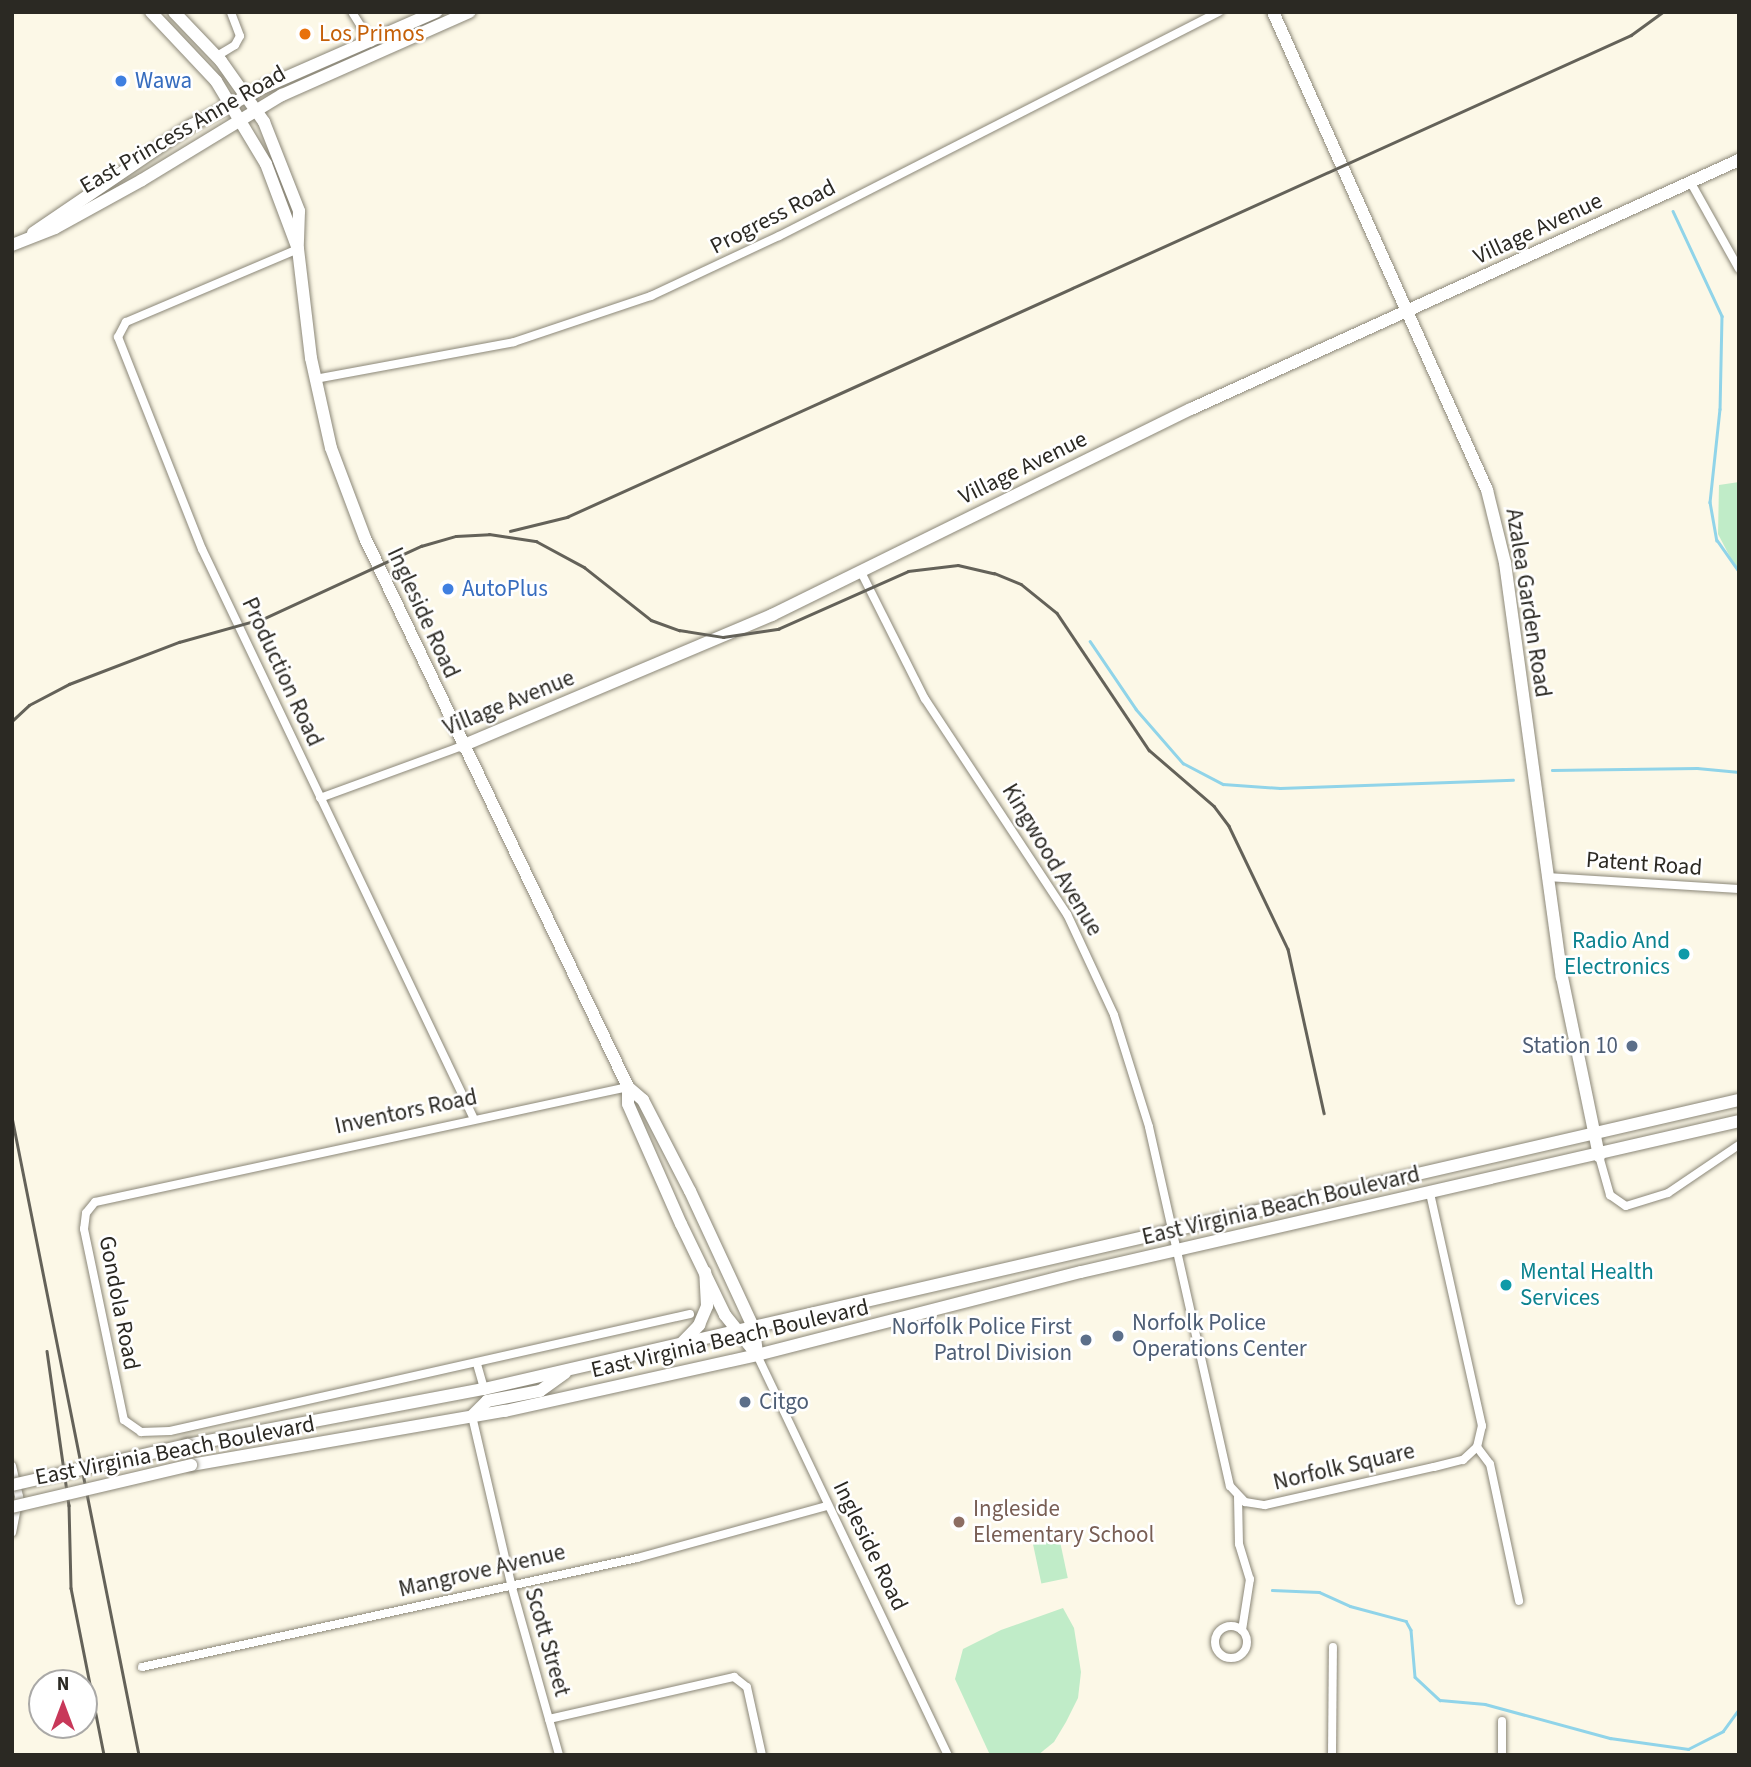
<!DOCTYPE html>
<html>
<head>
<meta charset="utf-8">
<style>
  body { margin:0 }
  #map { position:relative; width:1751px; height:1767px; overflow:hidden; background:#fcf8e7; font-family:"Source Sans 3",sans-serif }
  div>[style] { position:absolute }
  .green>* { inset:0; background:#c0ecc8; transform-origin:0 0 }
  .stream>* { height:2.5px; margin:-1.25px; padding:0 1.25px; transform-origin:1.25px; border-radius:1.25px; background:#90d4e9 }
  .roads { filter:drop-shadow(0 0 2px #8b8778) drop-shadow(0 0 2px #8b8778) }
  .street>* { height:8px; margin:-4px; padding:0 4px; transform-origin:4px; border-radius:4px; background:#fff }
  .street>.ring { margin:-4px; padding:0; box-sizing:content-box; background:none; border:8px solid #fff; border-radius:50% }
  .secondary>* { height:12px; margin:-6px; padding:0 6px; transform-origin:6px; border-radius:6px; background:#fff }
  .primary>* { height:12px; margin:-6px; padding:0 6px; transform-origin:6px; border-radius:6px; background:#fff }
  .rail>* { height:2.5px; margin:-1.25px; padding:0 1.25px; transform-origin:1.25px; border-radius:1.25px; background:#646259 }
  .bridges { filter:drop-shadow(0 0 2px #8b8778) drop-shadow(0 0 2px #8b8778) }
  .primary-bridge>* { height:12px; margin:-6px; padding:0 6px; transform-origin:6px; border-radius:6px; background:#fff }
  .dots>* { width:19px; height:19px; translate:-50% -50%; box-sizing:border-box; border:4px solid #fff; border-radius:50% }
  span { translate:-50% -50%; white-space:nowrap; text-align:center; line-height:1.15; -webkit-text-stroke:5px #fff; paint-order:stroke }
  .food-label { font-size:23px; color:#c56008 }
  .left { translate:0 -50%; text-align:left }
  .shop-label { font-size:23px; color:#366cbe }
  .street-label { font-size:23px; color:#2b2923 }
  .culture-label { font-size:23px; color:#0d838f }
  .right { translate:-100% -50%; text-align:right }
  .service-label { font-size:23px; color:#4e5e75 }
  .education-label { font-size:23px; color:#785e54 }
  .frame { position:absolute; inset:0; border:14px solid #2b2923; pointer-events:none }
  .north { position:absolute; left:28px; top:1669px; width:70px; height:70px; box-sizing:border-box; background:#fff; border:2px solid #aaa9a7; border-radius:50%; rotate:0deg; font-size:19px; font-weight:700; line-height:28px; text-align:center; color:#2b2923 }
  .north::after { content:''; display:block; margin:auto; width:24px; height:32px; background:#c83859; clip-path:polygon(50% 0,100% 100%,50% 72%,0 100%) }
</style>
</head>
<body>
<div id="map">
  <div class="green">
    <div style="clip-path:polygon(1739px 482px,1739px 574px,1718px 534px,1719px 485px)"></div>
    <div style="left:1058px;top:1532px;width:47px;height:27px;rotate:78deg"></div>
    <div style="clip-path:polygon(1063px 1608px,1074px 1628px,1081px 1672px,1078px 1698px,1066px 1722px,1054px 1742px,1038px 1755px,990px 1755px,955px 1679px,963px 1649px,1001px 1630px)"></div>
  </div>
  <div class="stream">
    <div style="left:1673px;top:211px;width:116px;rotate:65deg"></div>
    <div style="left:1722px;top:316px;width:93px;rotate:91.2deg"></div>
    <div style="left:1720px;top:409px;width:94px;rotate:96.1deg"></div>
    <div style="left:1710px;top:502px;width:39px;rotate:80deg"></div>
    <div style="left:1717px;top:540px;width:38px;rotate:55deg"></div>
    <div style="left:1090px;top:641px;width:82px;rotate:55.9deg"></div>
    <div style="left:1136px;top:709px;width:72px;rotate:49deg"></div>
    <div style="left:1183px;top:763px;width:45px;rotate:27.7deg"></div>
    <div style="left:1223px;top:784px;width:57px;rotate:4deg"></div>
    <div style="left:1280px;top:788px;width:233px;rotate:-2deg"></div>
    <div style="left:1552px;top:770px;width:145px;rotate:-0.8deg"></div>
    <div style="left:1697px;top:768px;width:42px;rotate:5.4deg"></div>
    <div style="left:1272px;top:1590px;width:47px;rotate:2.4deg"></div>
    <div style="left:1319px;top:1592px;width:34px;rotate:24deg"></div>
    <div style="left:1350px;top:1606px;width:58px;rotate:15deg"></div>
    <div style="left:1406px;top:1621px;width:10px;rotate:61deg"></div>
    <div style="left:1411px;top:1630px;width:47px;rotate:85.1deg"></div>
    <div style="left:1415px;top:1677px;width:34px;rotate:43deg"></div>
    <div style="left:1440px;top:1700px;width:45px;rotate:5.1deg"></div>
    <div style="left:1485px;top:1704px;width:130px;rotate:15.2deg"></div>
    <div style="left:1610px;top:1738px;width:79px;rotate:8deg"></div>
    <div style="left:1688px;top:1749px;width:39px;rotate:-27deg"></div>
    <div style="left:1723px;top:1731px;width:27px;rotate:-54deg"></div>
  </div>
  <div class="roads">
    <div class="street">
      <div style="left:352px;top:12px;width:36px;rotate:58deg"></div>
      <div style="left:217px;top:56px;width:21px;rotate:-31deg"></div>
      <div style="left:235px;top:45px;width:10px;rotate:-61deg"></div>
      <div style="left:240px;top:36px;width:26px;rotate:-111deg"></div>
      <div style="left:1691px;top:183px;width:98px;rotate:60.8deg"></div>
      <div style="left:298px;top:249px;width:187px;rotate:157deg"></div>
      <div style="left:126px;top:322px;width:17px;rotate:118deg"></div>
      <div style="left:118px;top:337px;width:228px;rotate:68.4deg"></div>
      <div style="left:202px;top:549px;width:629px;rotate:64.49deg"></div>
      <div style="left:315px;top:379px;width:202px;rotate:-10.5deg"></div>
      <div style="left:514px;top:342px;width:145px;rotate:-18.6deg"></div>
      <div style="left:651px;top:296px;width:141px;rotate:-25.1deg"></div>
      <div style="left:779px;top:236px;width:494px;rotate:-27deg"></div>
      <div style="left:861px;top:572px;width:142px;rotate:63.3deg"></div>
      <div style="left:925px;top:699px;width:258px;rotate:56.6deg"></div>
      <div style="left:1067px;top:914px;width:111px;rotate:65deg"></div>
      <div style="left:1114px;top:1015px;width:117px;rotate:72.6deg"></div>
      <div style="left:1149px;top:1127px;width:368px;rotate:77.3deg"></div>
      <div style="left:1230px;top:1486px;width:22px;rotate:47deg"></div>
      <div style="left:1245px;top:1502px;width:20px;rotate:9deg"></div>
      <div style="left:1265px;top:1505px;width:173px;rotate:-12.7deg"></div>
      <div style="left:1434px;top:1467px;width:30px;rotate:-14deg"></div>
      <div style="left:1463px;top:1460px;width:19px;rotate:-43deg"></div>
      <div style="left:1477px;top:1447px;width:22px;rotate:-77deg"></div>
      <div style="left:1482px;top:1426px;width:238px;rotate:-102.6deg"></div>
      <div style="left:320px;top:798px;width:151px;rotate:-20.1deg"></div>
      <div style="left:1547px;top:877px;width:192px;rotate:3.6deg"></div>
      <div style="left:628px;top:1087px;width:545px;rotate:167.82deg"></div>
      <div style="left:95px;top:1202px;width:14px;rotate:129deg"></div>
      <div style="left:86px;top:1213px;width:16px;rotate:97deg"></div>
      <div style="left:84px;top:1229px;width:195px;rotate:78.2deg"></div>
      <div style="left:124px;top:1420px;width:21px;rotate:35deg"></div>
      <div style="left:141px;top:1432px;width:29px;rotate:-2deg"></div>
      <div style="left:170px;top:1431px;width:533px;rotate:-12.68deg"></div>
      <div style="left:1599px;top:1156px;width:41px;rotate:74.2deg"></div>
      <div style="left:1610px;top:1195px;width:19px;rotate:35deg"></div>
      <div style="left:1626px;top:1206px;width:44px;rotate:-17.2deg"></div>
      <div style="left:1668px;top:1193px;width:86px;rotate:-34.1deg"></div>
      <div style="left:757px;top:1355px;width:443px;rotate:64.5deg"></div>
      <div style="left:477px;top:1364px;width:26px;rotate:74deg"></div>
      <div style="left:472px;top:1416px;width:172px;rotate:76.9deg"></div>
      <div style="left:511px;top:1584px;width:178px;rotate:74.3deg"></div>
      <div style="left:1477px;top:1447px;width:21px;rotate:53deg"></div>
      <div style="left:1490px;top:1464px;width:140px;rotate:78deg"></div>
      <div style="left:12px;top:1466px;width:32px;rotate:77deg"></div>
      <div style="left:19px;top:1497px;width:36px;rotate:101deg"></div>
      <div style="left:1238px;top:1497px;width:47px;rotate:88.8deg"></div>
      <div style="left:1239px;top:1544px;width:37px;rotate:73deg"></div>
      <div style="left:1250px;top:1579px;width:52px;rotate:98.9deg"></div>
      <div class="ring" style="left:1215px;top:1626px;width:24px;height:24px"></div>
      <div style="left:142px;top:1667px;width:507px;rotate:-12.42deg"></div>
      <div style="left:637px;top:1558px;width:197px;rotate:-15.3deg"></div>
      <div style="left:549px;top:1719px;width:190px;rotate:-12.8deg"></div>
      <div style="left:734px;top:1677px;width:16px;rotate:38deg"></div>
      <div style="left:747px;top:1687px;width:70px;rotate:77.6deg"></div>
      <div style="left:1332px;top:1755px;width:108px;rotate:-89.5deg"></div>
      <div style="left:1502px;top:1755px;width:34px;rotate:-90deg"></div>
    </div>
    <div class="secondary">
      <div style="left:151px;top:12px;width:95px;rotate:46.7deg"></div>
      <div style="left:216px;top:81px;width:97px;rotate:58.9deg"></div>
      <div style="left:266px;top:164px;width:91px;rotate:69.4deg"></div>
      <div style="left:298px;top:249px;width:110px;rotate:83.2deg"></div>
      <div style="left:311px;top:358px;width:92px;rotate:77.5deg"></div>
      <div style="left:331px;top:448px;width:96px;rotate:69.3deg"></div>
      <div style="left:365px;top:538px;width:609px;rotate:64.4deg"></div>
      <div style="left:628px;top:1087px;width:20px;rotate:41deg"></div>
      <div style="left:643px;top:1100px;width:102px;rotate:62.7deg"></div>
      <div style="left:690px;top:1191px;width:152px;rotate:65.1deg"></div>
      <div style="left:754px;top:1329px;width:26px;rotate:83deg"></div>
      <div style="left:174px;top:12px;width:68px;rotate:46.2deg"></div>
      <div style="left:221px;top:61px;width:75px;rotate:54.8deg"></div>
      <div style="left:264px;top:122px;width:96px;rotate:68.5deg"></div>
      <div style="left:299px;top:211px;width:38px;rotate:92deg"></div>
      <div style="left:1273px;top:12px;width:524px;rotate:65.88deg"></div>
      <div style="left:1487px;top:490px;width:75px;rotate:76.1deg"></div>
      <div style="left:1505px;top:563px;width:418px;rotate:82.2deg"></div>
      <div style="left:1562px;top:977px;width:183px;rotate:78.3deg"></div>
      <div style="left:33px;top:233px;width:192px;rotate:-34.2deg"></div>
      <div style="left:192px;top:125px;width:81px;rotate:-27.8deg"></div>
      <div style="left:264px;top:87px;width:188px;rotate:-23.6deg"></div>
      <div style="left:12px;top:245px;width:46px;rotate:-21.6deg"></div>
      <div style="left:55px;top:228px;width:99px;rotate:-28.9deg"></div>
      <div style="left:142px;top:180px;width:164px;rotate:-31.3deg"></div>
      <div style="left:282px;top:95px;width:205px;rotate:-23.9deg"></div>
      <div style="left:462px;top:746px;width:337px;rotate:-22.9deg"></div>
      <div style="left:772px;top:615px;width:467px;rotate:-26.2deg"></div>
      <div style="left:1191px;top:409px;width:602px;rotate:-24.44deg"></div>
      <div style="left:628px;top:1087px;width:17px;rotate:90deg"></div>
      <div style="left:628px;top:1104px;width:131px;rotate:66.2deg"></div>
      <div style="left:681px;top:1224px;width:101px;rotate:64.2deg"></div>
      <div style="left:725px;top:1315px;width:51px;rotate:51.3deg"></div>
    </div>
    <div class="primary">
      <div style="left:680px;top:1345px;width:28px;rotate:-46deg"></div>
      <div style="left:699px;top:1325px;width:21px;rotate:-67deg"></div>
      <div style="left:707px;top:1306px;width:34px;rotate:-93deg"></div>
      <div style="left:472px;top:1416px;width:21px;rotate:-45deg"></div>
      <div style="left:487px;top:1401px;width:54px;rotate:-10.7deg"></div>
      <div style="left:540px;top:1391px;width:31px;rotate:-36deg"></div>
      <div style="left:187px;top:1445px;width:302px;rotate:-10.7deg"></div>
      <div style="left:484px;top:1389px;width:1288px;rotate:-12.97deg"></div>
      <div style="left:191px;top:1465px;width:319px;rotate:-9.8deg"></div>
      <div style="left:505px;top:1411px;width:258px;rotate:-12.5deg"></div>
      <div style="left:757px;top:1355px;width:334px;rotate:-14.4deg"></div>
      <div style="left:1081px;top:1272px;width:675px;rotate:-12.92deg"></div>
    </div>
  </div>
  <div class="rail">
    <div style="left:510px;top:531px;width:59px;rotate:-13.8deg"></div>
    <div style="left:567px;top:517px;width:1168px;rotate:-24.37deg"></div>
    <div style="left:1631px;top:35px;width:39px;rotate:-36deg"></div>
    <div style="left:12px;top:721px;width:23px;rotate:-43deg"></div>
    <div style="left:29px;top:705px;width:45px;rotate:-27.7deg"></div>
    <div style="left:69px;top:684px;width:118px;rotate:-20.9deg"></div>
    <div style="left:179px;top:642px;width:89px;rotate:-15.6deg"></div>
    <div style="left:265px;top:618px;width:172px;rotate:-24.8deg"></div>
    <div style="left:421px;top:546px;width:36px;rotate:-16deg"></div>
    <div style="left:456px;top:536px;width:33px;rotate:-3deg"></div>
    <div style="left:489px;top:534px;width:48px;rotate:8.5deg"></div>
    <div style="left:536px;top:541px;width:55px;rotate:28.4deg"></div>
    <div style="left:584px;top:567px;width:85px;rotate:38.3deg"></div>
    <div style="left:651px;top:620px;width:30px;rotate:20deg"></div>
    <div style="left:679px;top:630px;width:45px;rotate:9deg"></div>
    <div style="left:723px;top:637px;width:56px;rotate:-8.3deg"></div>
    <div style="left:778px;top:629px;width:142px;rotate:-24deg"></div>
    <div style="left:908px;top:571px;width:50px;rotate:-6.8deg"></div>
    <div style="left:958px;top:565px;width:37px;rotate:13deg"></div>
    <div style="left:994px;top:573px;width:29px;rotate:22deg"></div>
    <div style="left:1021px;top:584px;width:46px;rotate:38.9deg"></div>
    <div style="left:1057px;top:613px;width:165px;rotate:56.1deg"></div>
    <div style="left:1149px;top:750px;width:86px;rotate:40.7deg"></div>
    <div style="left:1214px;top:806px;width:25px;rotate:53deg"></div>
    <div style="left:1229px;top:826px;width:136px;rotate:64.4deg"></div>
    <div style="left:1288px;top:949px;width:168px;rotate:77.6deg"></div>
    <div style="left:12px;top:1117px;width:651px;rotate:78.74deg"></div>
    <div style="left:47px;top:1351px;width:156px;rotate:81.9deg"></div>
    <div style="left:69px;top:1505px;width:83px;rotate:88.6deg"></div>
    <div style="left:71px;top:1588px;width:170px;rotate:78.8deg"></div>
  </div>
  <div class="bridges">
    <div class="primary-bridge">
      <div style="left:12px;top:1485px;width:180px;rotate:-12.9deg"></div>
      <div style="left:12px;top:1507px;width:184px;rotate:-13.2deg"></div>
    </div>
  </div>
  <div class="dots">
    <div style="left:305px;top:34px;background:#e8710a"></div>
    <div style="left:121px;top:81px;background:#3f7fe0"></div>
    <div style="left:448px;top:589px;background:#3f7fe0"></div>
    <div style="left:1684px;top:954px;background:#0f9aa8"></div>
    <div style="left:1632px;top:1046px;background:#5c6f8a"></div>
    <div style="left:1506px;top:1285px;background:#0f9aa8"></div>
    <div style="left:1118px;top:1336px;background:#5c6f8a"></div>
    <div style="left:1086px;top:1340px;background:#5c6f8a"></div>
    <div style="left:745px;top:1402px;background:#5c6f8a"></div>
    <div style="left:959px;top:1522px;background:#8d6e63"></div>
  </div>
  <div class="food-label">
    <span class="left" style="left:319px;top:34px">Los Primos</span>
  </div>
  <div class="shop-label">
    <span class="left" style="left:135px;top:81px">Wawa</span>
    <span class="left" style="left:462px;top:589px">AutoPlus</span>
  </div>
  <div class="street-label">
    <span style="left:183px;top:130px;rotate:-30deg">East Princess Anne Road</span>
    <span style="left:773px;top:217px;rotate:-27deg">Progress Road</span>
    <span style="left:1538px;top:229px;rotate:-25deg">Village Avenue</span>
    <span style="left:1023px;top:468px;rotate:-26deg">Village Avenue</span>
    <span style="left:1528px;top:603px;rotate:81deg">Azalea Garden Road</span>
    <span style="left:423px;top:613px;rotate:65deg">Ingleside Road</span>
    <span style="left:282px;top:672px;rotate:65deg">Production Road</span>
    <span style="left:509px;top:703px;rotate:-22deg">Village Avenue</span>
    <span style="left:1052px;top:860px;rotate:59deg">Kingwood Avenue</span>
    <span style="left:1644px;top:864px;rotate:4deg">Patent Road</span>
    <span style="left:406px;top:1112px;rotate:-12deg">Inventors Road</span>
    <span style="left:1281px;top:1206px;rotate:-13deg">East Virginia Beach Boulevard</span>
    <span style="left:119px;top:1303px;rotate:79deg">Gondola Road</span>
    <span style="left:730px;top:1339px;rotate:-13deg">East Virginia Beach Boulevard</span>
    <span style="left:175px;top:1451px;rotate:-11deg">East Virginia Beach Boulevard</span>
    <span style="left:1344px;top:1467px;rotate:-13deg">Norfolk Square</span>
    <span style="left:870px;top:1546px;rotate:64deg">Ingleside Road</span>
    <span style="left:482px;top:1571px;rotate:-13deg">Mangrove Avenue</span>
    <span style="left:547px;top:1642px;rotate:74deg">Scott Street</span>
  </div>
  <div class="culture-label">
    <span class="right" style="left:1670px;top:954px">Radio And<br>Electronics</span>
    <span class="left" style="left:1520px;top:1285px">Mental Health<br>Services</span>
  </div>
  <div class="service-label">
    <span class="right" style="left:1618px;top:1046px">Station 10</span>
    <span class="left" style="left:1132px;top:1336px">Norfolk Police<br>Operations Center</span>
    <span class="right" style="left:1072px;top:1340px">Norfolk Police First<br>Patrol Division</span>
    <span class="left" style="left:759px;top:1402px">Citgo</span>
  </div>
  <div class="education-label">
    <span class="left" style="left:973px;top:1522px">Ingleside<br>Elementary School</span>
  </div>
  <div class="frame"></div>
  <div class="north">N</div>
</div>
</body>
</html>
